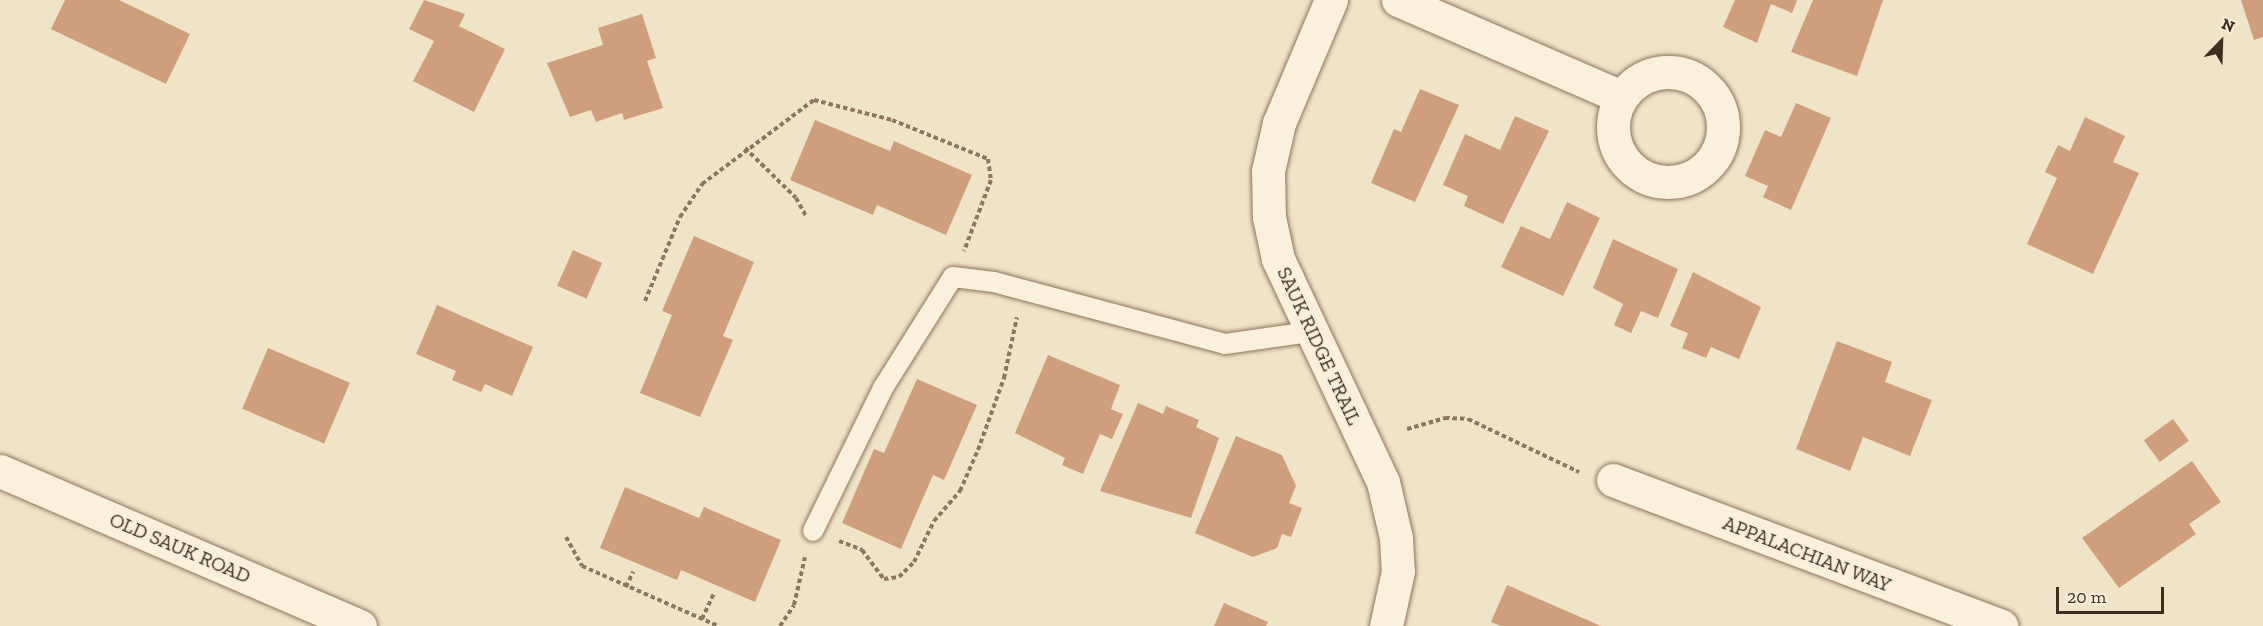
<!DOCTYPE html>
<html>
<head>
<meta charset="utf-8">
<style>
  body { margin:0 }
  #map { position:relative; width:2263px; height:626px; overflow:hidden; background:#f0e4c8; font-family:"Zilla Slab",serif }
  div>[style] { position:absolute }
  .building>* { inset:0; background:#cf9f7d; transform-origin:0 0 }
  .path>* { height:4px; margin-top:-2px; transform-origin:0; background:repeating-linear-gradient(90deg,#8d765c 0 4.5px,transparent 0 7.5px) }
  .roads { filter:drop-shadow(0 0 2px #8d765c) drop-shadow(0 0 2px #8d765c) }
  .service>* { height:20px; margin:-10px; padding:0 10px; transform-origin:10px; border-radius:10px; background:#faf1dc }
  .minor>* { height:33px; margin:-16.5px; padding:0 16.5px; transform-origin:16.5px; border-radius:16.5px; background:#faf1dc }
  .minor>.ring { margin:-16.5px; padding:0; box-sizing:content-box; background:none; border:33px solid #faf1dc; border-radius:50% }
  .tertiary>* { height:33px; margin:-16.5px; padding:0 16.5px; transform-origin:16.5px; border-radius:16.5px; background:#faf1dc }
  span { translate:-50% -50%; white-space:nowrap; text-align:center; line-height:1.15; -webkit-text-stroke:5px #f7eed8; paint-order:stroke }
  .street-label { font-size:20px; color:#3d2e20 }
  .north { position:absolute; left:2191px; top:12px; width:60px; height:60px; -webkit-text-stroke:4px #f7eed8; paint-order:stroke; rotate:23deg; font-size:16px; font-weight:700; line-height:24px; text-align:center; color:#3d2e20 }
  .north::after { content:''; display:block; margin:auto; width:21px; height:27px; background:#3d2e20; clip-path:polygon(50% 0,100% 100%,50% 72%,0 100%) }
  .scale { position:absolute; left:2056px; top:587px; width:108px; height:27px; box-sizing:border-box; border:3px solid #3d2e20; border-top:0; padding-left:8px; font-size:18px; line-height:21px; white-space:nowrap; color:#3d2e20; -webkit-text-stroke:4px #f7eed8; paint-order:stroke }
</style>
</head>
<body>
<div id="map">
  <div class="building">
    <div style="clip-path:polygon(65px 0,119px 0,190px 34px,166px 84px,51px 29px)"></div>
    <div style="clip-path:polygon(424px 0,465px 14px,459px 26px,505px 49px,474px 112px,413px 81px,434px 41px,409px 29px)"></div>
    <div style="clip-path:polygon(1735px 0,1797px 0,1792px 13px,1771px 4px,1757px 43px,1723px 27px)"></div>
    <div style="clip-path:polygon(1813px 0,1883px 0,1857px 76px,1791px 52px)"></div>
    <div style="clip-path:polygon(2241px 0,2263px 0,2263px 37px,2254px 40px)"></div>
    <div style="clip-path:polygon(642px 14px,656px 58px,647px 61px,663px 108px,624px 120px,622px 113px,596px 122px,591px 110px,570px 117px,547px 63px,603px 45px,598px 28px)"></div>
    <div style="clip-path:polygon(1420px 89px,1459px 105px,1415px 202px,1371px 183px,1394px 129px,1401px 132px)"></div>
    <div style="clip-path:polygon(1796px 103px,1831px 118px,1791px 210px,1763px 197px,1768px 186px,1745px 176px,1765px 130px,1781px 137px)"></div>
    <div style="clip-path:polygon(1515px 116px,1549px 131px,1503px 224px,1464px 206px,1468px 196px,1443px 185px,1465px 134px,1500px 150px)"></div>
    <div style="clip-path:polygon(2085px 117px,2125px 136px,2113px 162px,2139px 173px,2093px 274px,2027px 244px,2057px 178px,2045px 172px,2058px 145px,2070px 151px)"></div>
    <div style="clip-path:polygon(815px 120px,890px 151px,894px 141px,972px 175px,946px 235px,877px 205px,873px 215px,790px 180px)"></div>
    <div style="clip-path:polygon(1567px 202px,1600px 218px,1563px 296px,1501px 267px,1521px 226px,1550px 239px)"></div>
    <div style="clip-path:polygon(694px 236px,754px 262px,723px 336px,733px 340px,700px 417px,640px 393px,672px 315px,662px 311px)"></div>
    <div style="clip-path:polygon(1613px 239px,1678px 269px,1658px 318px,1641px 311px,1631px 333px,1614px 325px,1623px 304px,1593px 288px)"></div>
    <div style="left:573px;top:250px;width:32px;height:39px;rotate:24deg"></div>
    <div style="clip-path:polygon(1693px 272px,1761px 307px,1739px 359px,1711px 347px,1706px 358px,1682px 348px,1688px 333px,1670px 326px)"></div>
    <div style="clip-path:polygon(437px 305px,533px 347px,512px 396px,485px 384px,481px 392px,452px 380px,456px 371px,416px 354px)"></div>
    <div style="clip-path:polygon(1837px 341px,1892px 362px,1885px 382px,1932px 400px,1910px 456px,1863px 437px,1850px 471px,1796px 449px)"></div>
    <div style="left:268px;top:348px;width:89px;height:66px;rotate:23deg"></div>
    <div style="clip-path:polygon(1048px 355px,1120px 385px,1111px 409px,1123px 414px,1112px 439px,1100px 434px,1083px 474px,1062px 465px,1065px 458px,1015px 433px)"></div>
    <div style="clip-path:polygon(917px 379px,977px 405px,944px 480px,933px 475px,901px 549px,842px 523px,874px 449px,884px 453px)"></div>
    <div style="clip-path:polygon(1138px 403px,1163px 414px,1166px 406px,1199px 420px,1196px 427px,1219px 438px,1191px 518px,1100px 491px)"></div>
    <div style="left:2173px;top:419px;width:27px;height:36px;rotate:54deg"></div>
    <div style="clip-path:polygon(1236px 436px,1282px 455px,1296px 486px,1289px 503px,1302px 508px,1291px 537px,1282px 534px,1277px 548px,1253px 557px,1195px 533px)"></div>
    <div style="clip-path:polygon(2192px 461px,2221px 502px,2189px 524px,2196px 534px,2119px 588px,2082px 538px)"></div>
    <div style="clip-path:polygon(625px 487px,699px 518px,704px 507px,781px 540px,755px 602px,681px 570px,677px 580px,600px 548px)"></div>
    <div style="clip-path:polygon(1507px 585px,1601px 626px,1501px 626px,1491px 622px)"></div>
    <div style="clip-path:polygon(1224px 603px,1268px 622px,1266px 626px,1214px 626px)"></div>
  </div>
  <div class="path">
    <div style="left:745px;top:148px;width:71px;rotate:44.4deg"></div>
    <div style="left:796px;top:198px;width:21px;rotate:61deg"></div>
    <div style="left:645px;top:301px;width:91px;rotate:-67.4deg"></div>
    <div style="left:680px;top:217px;width:40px;rotate:-56deg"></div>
    <div style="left:702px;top:184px;width:140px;rotate:-36.9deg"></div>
    <div style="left:814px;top:100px;width:81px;rotate:14.4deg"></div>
    <div style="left:892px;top:120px;width:104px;rotate:22.1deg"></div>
    <div style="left:988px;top:159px;width:21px;rotate:82deg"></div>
    <div style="left:991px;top:180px;width:76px;rotate:110.8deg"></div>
    <div style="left:1407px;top:429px;width:40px;rotate:-16deg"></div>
    <div style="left:1445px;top:418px;width:23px;rotate:2deg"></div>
    <div style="left:1468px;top:419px;width:123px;rotate:25.5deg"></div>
    <div style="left:566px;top:537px;width:33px;rotate:61deg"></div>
    <div style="left:582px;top:566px;width:149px;rotate:23.8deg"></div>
    <div style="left:839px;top:541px;width:25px;rotate:21deg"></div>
    <div style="left:862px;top:550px;width:36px;rotate:53deg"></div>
    <div style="left:884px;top:579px;width:15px;rotate:-8deg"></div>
    <div style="left:899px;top:577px;width:21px;rotate:-45deg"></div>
    <div style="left:914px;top:562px;width:46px;rotate:-64deg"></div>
    <div style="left:934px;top:521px;width:40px;rotate:-49deg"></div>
    <div style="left:960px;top:491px;width:45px;rotate:-66.3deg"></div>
    <div style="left:978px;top:450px;width:77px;rotate:-70.1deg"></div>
    <div style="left:1004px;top:378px;width:62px;rotate:-78deg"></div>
    <div style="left:626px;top:587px;width:17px;rotate:-65deg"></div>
    <div style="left:702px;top:619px;width:29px;rotate:-65deg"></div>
    <div style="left:780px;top:626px;width:25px;rotate:-56deg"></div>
    <div style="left:794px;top:605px;width:49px;rotate:-77.1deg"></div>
  </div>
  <div class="roads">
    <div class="service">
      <div style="left:813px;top:531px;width:159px;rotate:-63.9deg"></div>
      <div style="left:883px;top:388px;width:131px;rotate:-57.8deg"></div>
      <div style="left:953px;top:277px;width:41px;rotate:7deg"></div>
      <div style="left:994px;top:282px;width:239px;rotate:15deg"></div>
      <div style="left:1225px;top:344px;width:85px;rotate:-8.1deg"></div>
    </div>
    <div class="minor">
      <div style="left:1331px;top:0;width:134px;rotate:112.9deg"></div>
      <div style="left:1279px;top:123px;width:49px;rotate:102.9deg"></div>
      <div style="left:1268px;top:171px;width:46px;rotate:88.8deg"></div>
      <div style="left:1269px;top:217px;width:43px;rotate:77.9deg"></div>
      <div style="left:1278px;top:259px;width:246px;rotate:64.8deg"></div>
      <div style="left:1383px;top:482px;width:57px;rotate:76.9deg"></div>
      <div style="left:1396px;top:538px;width:33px;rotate:87deg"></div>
      <div style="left:1398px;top:571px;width:56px;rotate:102.3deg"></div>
      <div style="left:1398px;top:0;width:243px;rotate:23.5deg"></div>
      <div class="ring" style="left:1613px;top:72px;width:77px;height:77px"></div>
      <div style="left:1613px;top:480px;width:415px;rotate:20.6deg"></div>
    </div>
    <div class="tertiary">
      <div style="left:0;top:471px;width:392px;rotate:23.3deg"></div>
    </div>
  </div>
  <div class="street-label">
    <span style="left:1319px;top:346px;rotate:65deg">SAUK RIDGE TRAIL</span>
    <span style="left:180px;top:548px;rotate:23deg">OLD SAUK ROAD</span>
    <span style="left:1807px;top:554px;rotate:21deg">APPALACHIAN WAY</span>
  </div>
  <div class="north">N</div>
  <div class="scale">20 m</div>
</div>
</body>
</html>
